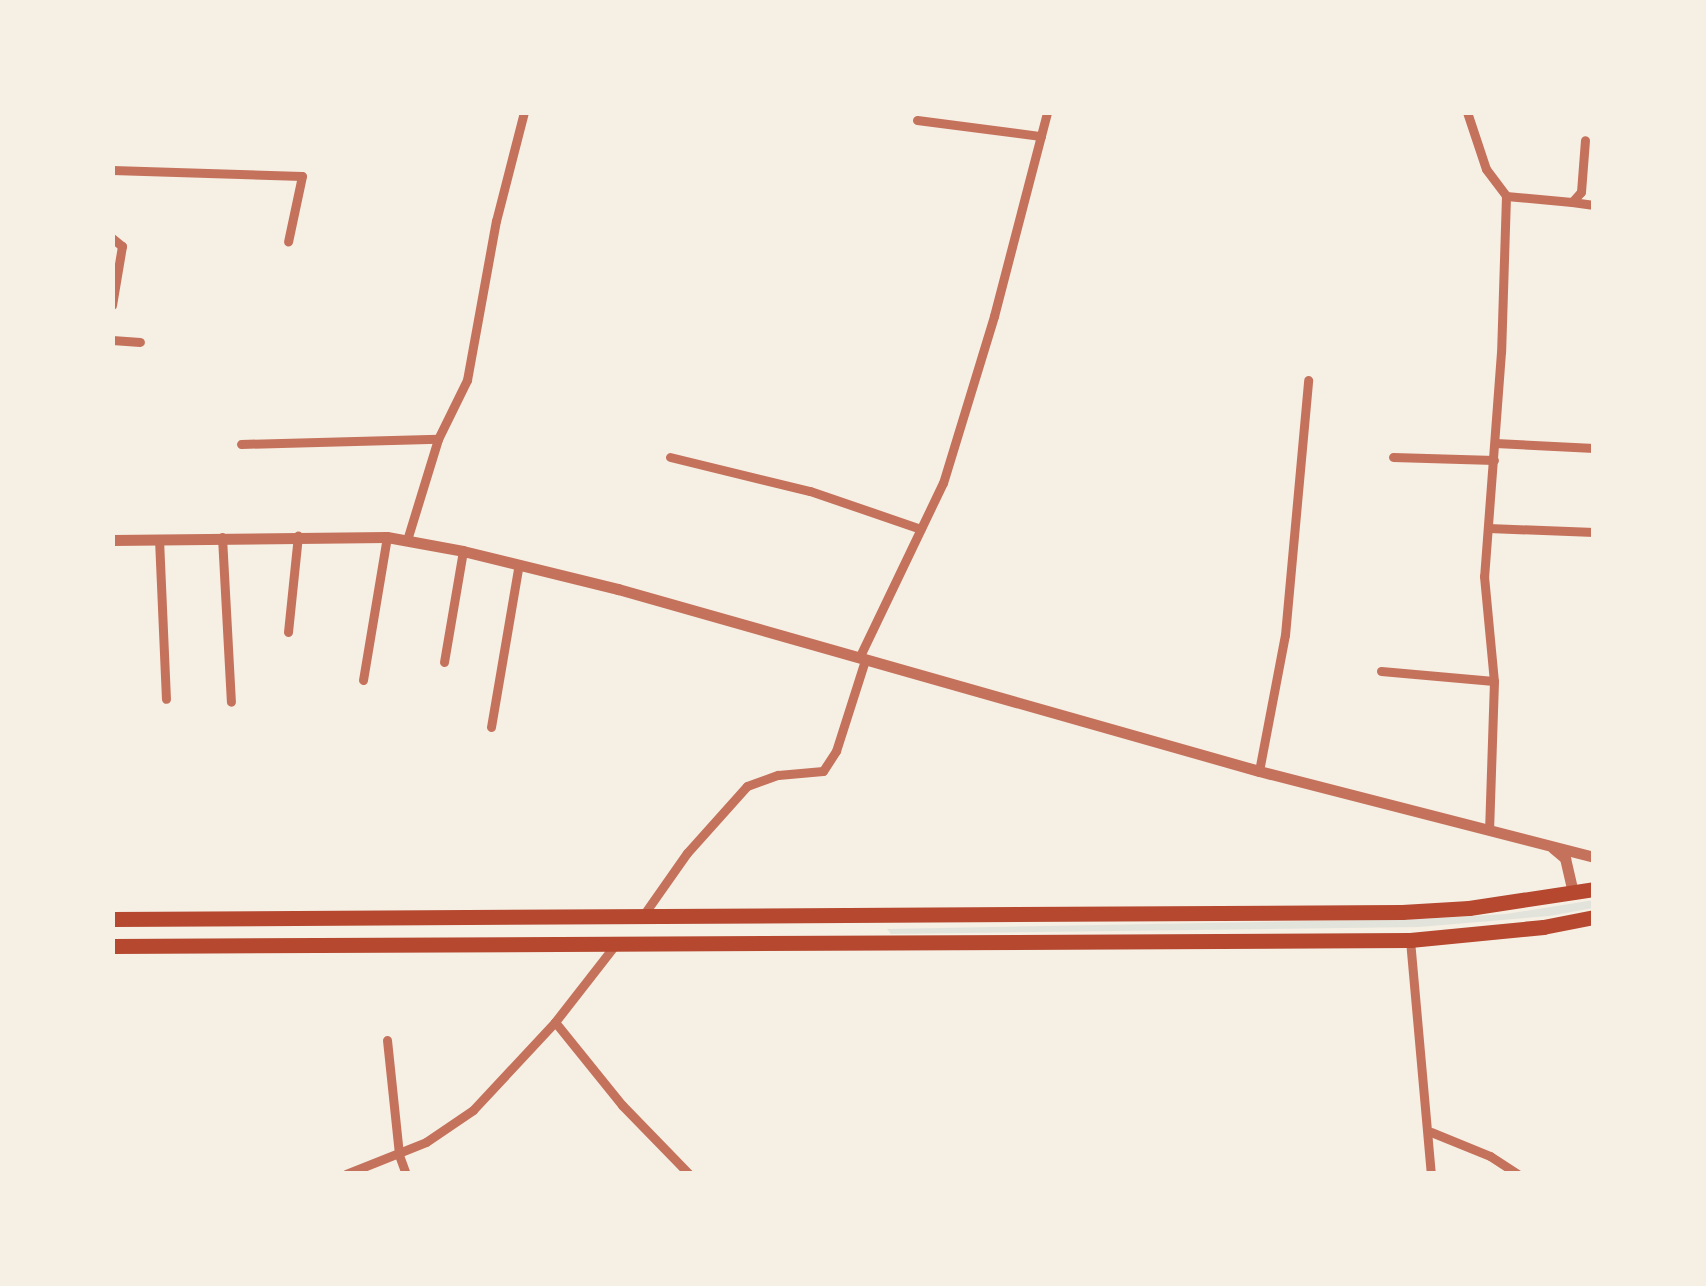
<!DOCTYPE html>
<html>
<head>
<meta charset="utf-8">
<style>
  body { margin:0 }
  #map { position:relative; width:1706px; height:1286px; overflow:hidden; background:#f6efe4; font-family:Helvetica,sans-serif }
  div>[style] { position:absolute }
  .green>* { inset:0; background:#e2e4dc }
  .stream>* { height:5px; margin:-2.5px; padding:0 2.5px; transform-origin:2.5px; border-radius:2.5px; background:#c9d6d2 }
  .minor>* { height:9px; margin:-4.5px; padding:0 4.5px; transform-origin:4.5px; border-radius:4.5px; background:#c5725c }
  .tertiary>* { height:11px; margin:-5.5px; padding:0 5.5px; transform-origin:5.5px; border-radius:5.5px; background:#c5725c }
  .trunk>* { height:15px; margin:-7.5px; padding:0 7.5px; transform-origin:7.5px; border-radius:7.5px; background:#b5482f }
  span { translate:-50% -50%; white-space:nowrap; text-align:center; line-height:1.15; -webkit-text-stroke:10px #f6efe4; paint-order:stroke }
  .frame { position:absolute; inset:0; border:115px solid #f6efe4; pointer-events:none }
</style>
</head>
<body>
<div id="map">
  <div class="green">
    <div style="clip-path:polygon(1594px 900px,1593px 908px,1549px 916px,1419px 927px,891px 934px,887px 929px,1420px 919px,1506px 914px)"></div>
  </div>
  <div class="stream">
    <div style="left:1473px;top:1174px;width:2px"></div>
  </div>
  <div class="minor">
    <div style="left:1467px;top:112px;width:60px;rotate:71.6deg"></div>
    <div style="left:1486px;top:169px;width:34px;rotate:53deg"></div>
    <div style="left:1506px;top:196px;width:156px;rotate:91.8deg"></div>
    <div style="left:1501px;top:352px;width:225px;rotate:94.3deg"></div>
    <div style="left:1484px;top:576px;width:105px;rotate:84.6deg"></div>
    <div style="left:1494px;top:681px;width:149px;rotate:91.9deg"></div>
    <div style="left:917px;top:120px;width:125px;rotate:7.4deg"></div>
    <div style="left:112px;top:170px;width:190px;rotate:1.8deg"></div>
    <div style="left:302px;top:176px;width:67px;rotate:102deg"></div>
    <div style="left:1506px;top:196px;width:66px;rotate:5.2deg"></div>
    <div style="left:1572px;top:202px;width:13px;rotate:-48deg"></div>
    <div style="left:1581px;top:192px;width:52px;rotate:-85.6deg"></div>
    <div style="left:1572px;top:202px;width:22px;rotate:8deg"></div>
    <div style="left:112px;top:238px;width:13px;rotate:39deg"></div>
    <div style="left:122px;top:246px;width:60px;rotate:99.6deg"></div>
    <div style="left:112px;top:340px;width:28px;rotate:4deg"></div>
    <div style="left:1495px;top:443px;width:99px;rotate:2.9deg"></div>
    <div style="left:241px;top:444px;width:197px;rotate:-1.5deg"></div>
    <div style="left:670px;top:457px;width:144px;rotate:13.7deg"></div>
    <div style="left:810px;top:491px;width:117px;rotate:18.9deg"></div>
    <div style="left:1393px;top:457px;width:101px;rotate:1.7deg"></div>
    <div style="left:1488px;top:528px;width:106px;rotate:2.2deg"></div>
    <div style="left:222px;top:537px;width:165px;rotate:86.9deg"></div>
    <div style="left:159px;top:539px;width:160px;rotate:87.5deg"></div>
    <div style="left:407px;top:540px;width:106px;rotate:-72.9deg"></div>
    <div style="left:438px;top:439px;width:66px;rotate:-63.8deg"></div>
    <div style="left:467px;top:380px;width:162px;rotate:-79.7deg"></div>
    <div style="left:496px;top:221px;width:113px;rotate:-75.6deg"></div>
    <div style="left:288px;top:632px;width:97px;rotate:-84.1deg"></div>
    <div style="left:859px;top:658px;width:194px;rotate:-64.4deg"></div>
    <div style="left:943px;top:483px;width:175px;rotate:-73deg"></div>
    <div style="left:994px;top:316px;width:211px;rotate:-75.4deg"></div>
    <div style="left:444px;top:662px;width:113px;rotate:-80.3deg"></div>
    <div style="left:1381px;top:671px;width:113px;rotate:5.1deg"></div>
    <div style="left:363px;top:680px;width:145px;rotate:-80.5deg"></div>
    <div style="left:491px;top:727px;width:165px;rotate:-80.3deg"></div>
    <div style="left:1259px;top:771px;width:138px;rotate:-79.2deg"></div>
    <div style="left:1285px;top:635px;width:256px;rotate:-84.8deg"></div>
    <div style="left:642px;top:917px;width:78px;rotate:-54.9deg"></div>
    <div style="left:687px;top:853px;width:90px;rotate:-48.2deg"></div>
    <div style="left:747px;top:786px;width:33px;rotate:-20deg"></div>
    <div style="left:778px;top:775px;width:45px;rotate:-5.1deg"></div>
    <div style="left:823px;top:771px;width:24px;rotate:-57deg"></div>
    <div style="left:836px;top:751px;width:96px;rotate:-72.3deg"></div>
    <div style="left:1410px;top:940px;width:235px;rotate:84.9deg"></div>
    <div style="left:555px;top:1022px;width:107px;rotate:51.1deg"></div>
    <div style="left:622px;top:1105px;width:96px;rotate:45.8deg"></div>
    <div style="left:387px;top:1040px;width:116px;rotate:84deg"></div>
    <div style="left:399px;top:1155px;width:20px;rotate:70deg"></div>
    <div style="left:1431px;top:1132px;width:64px;rotate:22.1deg"></div>
    <div style="left:1490px;top:1156px;width:33px;rotate:33deg"></div>
    <div style="left:346px;top:1174px;width:86px;rotate:-21.8deg"></div>
    <div style="left:426px;top:1142px;width:57px;rotate:-34.2deg"></div>
    <div style="left:473px;top:1110px;width:120px;rotate:-47deg"></div>
    <div style="left:555px;top:1022px;width:98px;rotate:-52.1deg"></div>
  </div>
  <div class="tertiary">
    <div style="left:112px;top:540px;width:275px;rotate:-0.6deg"></div>
    <div style="left:387px;top:537px;width:77px;rotate:10.4deg"></div>
    <div style="left:463px;top:551px;width:160px;rotate:13.8deg"></div>
    <div style="left:618px;top:589px;width:666px;rotate:15.85deg"></div>
    <div style="left:1259px;top:771px;width:346px;rotate:14.4deg"></div>
    <div style="left:1553px;top:848px;width:16px;rotate:40deg"></div>
    <div style="left:1565px;top:858px;width:37px;rotate:77deg"></div>
  </div>
  <div class="trunk">
    <div style="left:112px;top:919px;width:1290px;rotate:-0.31deg"></div>
    <div style="left:1402px;top:912px;width:67px;rotate:-3.4deg"></div>
    <div style="left:1469px;top:908px;width:126px;rotate:-8.6deg"></div>
    <div style="left:112px;top:946px;width:1298px;rotate:-0.26deg"></div>
    <div style="left:1410px;top:940px;width:134px;rotate:-5.6deg"></div>
    <div style="left:1543px;top:927px;width:52px;rotate:-11.1deg"></div>
  </div>
  <div class="frame"></div>
</div>
</body>
</html>
